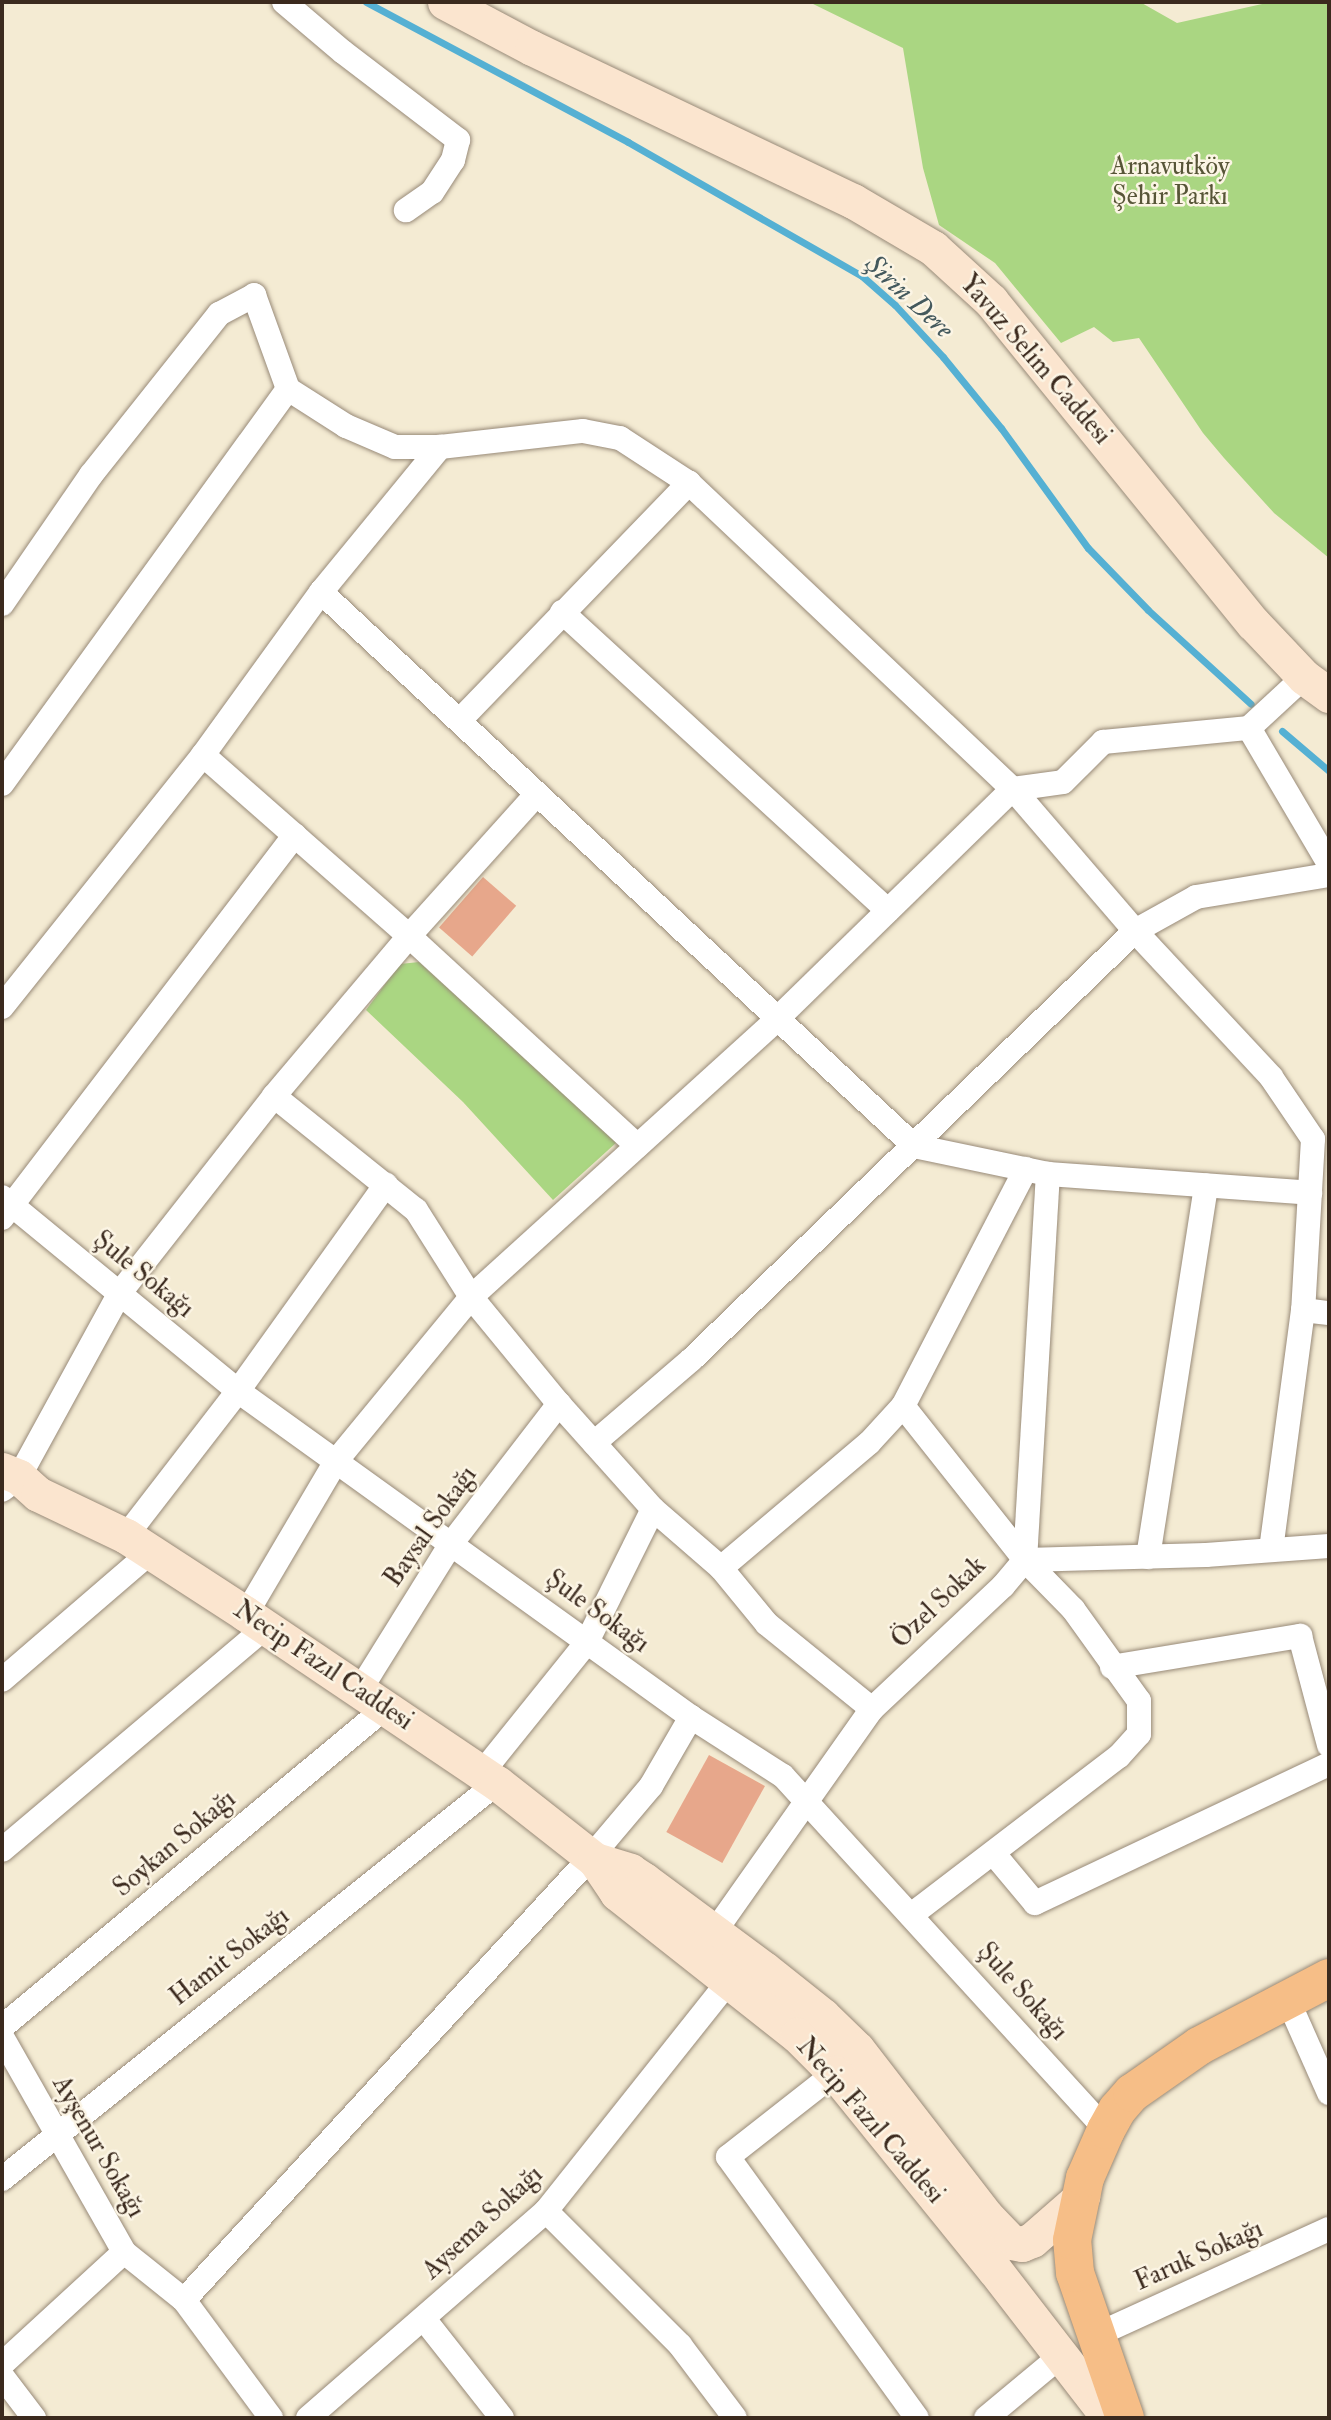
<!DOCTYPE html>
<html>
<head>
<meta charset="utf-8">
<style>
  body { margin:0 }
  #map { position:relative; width:1331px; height:2420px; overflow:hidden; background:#f4ebd3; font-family:"IM FELL Double Pica",serif }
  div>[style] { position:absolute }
  .green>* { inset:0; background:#aad682 }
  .stream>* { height:7px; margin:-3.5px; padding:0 3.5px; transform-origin:3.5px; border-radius:3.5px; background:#55b0d3 }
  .building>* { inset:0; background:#e7a78b; transform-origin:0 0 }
  .roads { filter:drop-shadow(0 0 2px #988a78) drop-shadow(0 0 2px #988a78) }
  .minor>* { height:24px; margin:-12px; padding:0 12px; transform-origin:12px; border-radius:12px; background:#fff }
  .secondary>* { height:35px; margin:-17.5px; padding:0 17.5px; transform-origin:17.5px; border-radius:17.5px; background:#fbe5cf }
  .primary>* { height:38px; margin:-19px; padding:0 19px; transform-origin:19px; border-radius:19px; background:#f6be87 }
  span { translate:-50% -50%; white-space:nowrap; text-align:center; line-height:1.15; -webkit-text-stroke:5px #fcf5e5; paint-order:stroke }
  .park-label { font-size:26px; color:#575537 }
  .street-label { font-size:26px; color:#3b2a1e }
  .water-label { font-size:28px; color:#44595d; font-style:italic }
  .frame { position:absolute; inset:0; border:4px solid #3b2a1e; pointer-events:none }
</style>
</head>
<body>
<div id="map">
  <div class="green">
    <div style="clip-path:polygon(809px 2px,1140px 2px,1177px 23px,1271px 2px,1329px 2px,1329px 558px,1274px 513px,1224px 458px,1203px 433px,1139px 338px,1113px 342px,1094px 327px,1061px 343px,995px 263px,939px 225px,923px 168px,903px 48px)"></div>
    <div style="clip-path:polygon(419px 962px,617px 1142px,553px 1200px,463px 1102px,366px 1010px,400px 964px)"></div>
  </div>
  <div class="stream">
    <div style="left:366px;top:2px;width:297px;rotate:28.1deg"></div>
    <div style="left:628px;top:142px;width:270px;rotate:29.8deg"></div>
    <div style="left:862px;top:276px;width:44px;rotate:41.3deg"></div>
    <div style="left:895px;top:305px;width:71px;rotate:47.3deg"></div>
    <div style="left:943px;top:357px;width:92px;rotate:50.8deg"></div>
    <div style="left:1001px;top:428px;width:148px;rotate:54.1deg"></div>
    <div style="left:1088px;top:548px;width:86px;rotate:45.9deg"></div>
    <div style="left:1148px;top:610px;width:139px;rotate:42.4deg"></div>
    <div style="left:1282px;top:731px;width:62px;rotate:40.4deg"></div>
  </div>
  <div class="building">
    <div style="left:483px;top:877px;width:44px;height:67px;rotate:41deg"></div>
    <div style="left:709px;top:1755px;width:64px;height:88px;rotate:29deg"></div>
  </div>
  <div class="roads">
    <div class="minor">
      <div style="left:284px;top:2px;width:77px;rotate:40.3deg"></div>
      <div style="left:343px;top:52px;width:145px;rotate:37.4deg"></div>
      <div style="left:458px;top:140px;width:21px;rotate:104deg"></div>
      <div style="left:453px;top:160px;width:38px;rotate:123deg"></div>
      <div style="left:432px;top:192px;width:32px;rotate:145deg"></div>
      <div style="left:321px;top:592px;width:812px;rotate:43.05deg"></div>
      <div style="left:914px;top:1146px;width:137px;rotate:11.8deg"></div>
      <div style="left:1048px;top:1174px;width:263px;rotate:4.1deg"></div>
      <div style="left:2px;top:604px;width:157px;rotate:-55.4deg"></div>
      <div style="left:91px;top:475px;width:206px;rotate:-51.5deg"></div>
      <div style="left:219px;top:314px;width:40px;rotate:-28deg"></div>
      <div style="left:254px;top:295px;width:100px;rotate:70.1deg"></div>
      <div style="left:288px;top:389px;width:69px;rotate:32.5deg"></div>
      <div style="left:346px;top:426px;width:53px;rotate:23.2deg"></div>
      <div style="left:395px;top:447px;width:45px"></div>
      <div style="left:440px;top:447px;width:144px;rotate:-6.4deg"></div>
      <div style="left:583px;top:431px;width:38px;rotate:11deg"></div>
      <div style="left:620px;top:438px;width:82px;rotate:33.1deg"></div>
      <div style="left:689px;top:483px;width:446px;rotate:43.4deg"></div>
      <div style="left:1013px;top:789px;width:187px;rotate:49.3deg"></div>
      <div style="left:1135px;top:931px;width:200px;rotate:47deg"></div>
      <div style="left:1271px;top:1077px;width:75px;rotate:55.9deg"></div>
      <div style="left:1313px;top:1139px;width:171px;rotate:93.3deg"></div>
      <div style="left:1303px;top:1310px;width:242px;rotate:97.6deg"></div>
      <div style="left:562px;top:612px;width:442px;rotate:42.5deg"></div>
      <div style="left:460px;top:720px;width:330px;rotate:-46deg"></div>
      <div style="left:1249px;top:728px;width:158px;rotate:59.5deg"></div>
      <div style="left:203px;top:755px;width:274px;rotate:41.3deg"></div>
      <div style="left:409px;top:936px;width:310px;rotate:42.6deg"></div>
      <div style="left:2px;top:784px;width:488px;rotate:-54.1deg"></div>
      <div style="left:2px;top:1007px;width:322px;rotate:-51.4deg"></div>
      <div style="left:203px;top:755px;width:201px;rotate:-54.1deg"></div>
      <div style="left:321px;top:592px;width:188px;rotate:-50.6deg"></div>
      <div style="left:274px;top:1096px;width:182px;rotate:38.8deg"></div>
      <div style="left:416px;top:1210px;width:103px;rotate:57.7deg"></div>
      <div style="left:471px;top:1297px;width:139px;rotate:50.6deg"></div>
      <div style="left:559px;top:1404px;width:141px;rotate:48.2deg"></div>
      <div style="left:653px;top:1509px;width:90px;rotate:40.9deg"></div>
      <div style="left:721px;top:1568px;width:72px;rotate:50.6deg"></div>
      <div style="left:767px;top:1624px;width:135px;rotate:39deg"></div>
      <div style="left:2px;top:1197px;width:306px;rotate:39.4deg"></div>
      <div style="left:238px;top:1391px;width:558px;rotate:35.74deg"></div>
      <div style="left:691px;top:1717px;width:109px;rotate:32.7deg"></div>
      <div style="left:783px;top:1776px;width:479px;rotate:47.6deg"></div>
      <div style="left:2px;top:1218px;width:482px;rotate:-52.6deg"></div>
      <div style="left:1303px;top:1310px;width:26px;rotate:7deg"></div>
      <div style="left:903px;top:1406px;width:196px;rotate:51.6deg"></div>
      <div style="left:1025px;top:1560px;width:69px;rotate:45.6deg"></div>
      <div style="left:1073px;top:1609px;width:113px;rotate:54.3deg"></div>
      <div style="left:1139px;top:1701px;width:33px;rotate:90deg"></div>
      <div style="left:1139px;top:1734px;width:30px;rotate:132deg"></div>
      <div style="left:1119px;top:1756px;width:260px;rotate:142.6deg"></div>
      <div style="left:594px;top:1443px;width:129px;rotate:-40.6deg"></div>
      <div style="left:692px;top:1359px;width:616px;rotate:-44.01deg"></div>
      <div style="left:1135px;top:931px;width:70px;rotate:-29.1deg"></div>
      <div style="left:1196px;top:897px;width:135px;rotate:-9.4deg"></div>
      <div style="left:2px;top:1490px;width:21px;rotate:-37deg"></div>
      <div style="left:19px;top:1477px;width:209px;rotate:-61.3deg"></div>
      <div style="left:119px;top:1294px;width:251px;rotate:-51.9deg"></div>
      <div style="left:274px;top:1096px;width:209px;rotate:-49.8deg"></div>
      <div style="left:409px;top:936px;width:191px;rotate:-48deg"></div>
      <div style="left:126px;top:1536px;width:183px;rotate:-52.3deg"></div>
      <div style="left:238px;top:1391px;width:254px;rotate:-54.4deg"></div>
      <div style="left:1148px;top:1557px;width:376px;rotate:-81.1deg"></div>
      <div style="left:1025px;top:1560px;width:387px;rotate:-86.6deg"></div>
      <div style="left:721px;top:1568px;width:194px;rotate:-40.2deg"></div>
      <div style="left:869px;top:1443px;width:50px;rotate:-47.4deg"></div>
      <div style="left:903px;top:1406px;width:267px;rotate:-62.6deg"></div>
      <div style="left:246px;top:1614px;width:178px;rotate:-59.5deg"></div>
      <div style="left:336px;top:1461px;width:212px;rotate:-50.5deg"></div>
      <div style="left:471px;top:1297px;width:412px;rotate:-42.2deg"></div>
      <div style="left:776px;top:1020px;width:331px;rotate:-44.3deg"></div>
      <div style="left:1013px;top:789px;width:50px;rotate:-8deg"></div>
      <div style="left:1063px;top:782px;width:57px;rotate:-45deg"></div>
      <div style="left:1103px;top:742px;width:147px;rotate:-5.5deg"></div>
      <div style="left:1249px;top:728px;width:75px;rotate:-42.8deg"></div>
      <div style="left:1112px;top:1667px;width:191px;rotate:-9.4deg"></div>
      <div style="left:1300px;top:1636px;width:113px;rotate:75.1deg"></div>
      <div style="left:2px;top:1680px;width:196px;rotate:-40.7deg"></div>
      <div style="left:360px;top:1690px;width:172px;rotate:-58.1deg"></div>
      <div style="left:451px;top:1544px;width:177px;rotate:-52.4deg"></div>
      <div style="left:481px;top:1774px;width:169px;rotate:-51.2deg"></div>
      <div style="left:587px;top:1642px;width:148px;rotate:-63.6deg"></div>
      <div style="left:2px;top:1850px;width:346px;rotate:-40.2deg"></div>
      <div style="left:994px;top:1854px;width:64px;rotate:50.1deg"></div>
      <div style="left:1035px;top:1903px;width:325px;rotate:-25.3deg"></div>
      <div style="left:713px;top:1934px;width:276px;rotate:-54.8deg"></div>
      <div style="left:872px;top:1709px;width:180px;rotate:-43.2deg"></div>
      <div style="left:1003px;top:1586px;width:34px;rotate:-50deg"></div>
      <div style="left:1025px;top:1560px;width:181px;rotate:-1.6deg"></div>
      <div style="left:1206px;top:1555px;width:123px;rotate:-4.2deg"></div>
      <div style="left:1287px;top:1998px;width:104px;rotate:66.1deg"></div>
      <div style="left:2px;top:2027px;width:500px;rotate:-39.8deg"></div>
      <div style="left:2px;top:2037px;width:247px;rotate:60.4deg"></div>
      <div style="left:124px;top:2252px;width:166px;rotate:137.4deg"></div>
      <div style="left:835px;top:2073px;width:136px;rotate:141.9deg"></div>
      <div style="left:728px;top:2157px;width:322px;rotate:54.1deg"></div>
      <div style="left:2px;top:2179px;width:634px;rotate:-38.66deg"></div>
      <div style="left:546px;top:2211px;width:190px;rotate:45deg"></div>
      <div style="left:680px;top:2345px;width:91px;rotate:53deg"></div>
      <div style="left:124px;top:2252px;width:77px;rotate:38.7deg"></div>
      <div style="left:184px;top:2300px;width:147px;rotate:53.6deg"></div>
      <div style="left:184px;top:2300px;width:602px;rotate:-47.43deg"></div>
      <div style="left:591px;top:1857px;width:93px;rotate:-49.8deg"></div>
      <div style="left:651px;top:1786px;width:80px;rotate:-59.9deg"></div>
      <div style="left:424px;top:2319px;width:126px;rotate:51.8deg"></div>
      <div style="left:1094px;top:2336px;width:258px;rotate:-24.5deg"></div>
      <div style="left:2px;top:2376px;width:53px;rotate:52.7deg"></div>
      <div style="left:308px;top:2418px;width:315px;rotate:-41deg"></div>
      <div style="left:546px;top:2211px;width:293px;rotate:-51.5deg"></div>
      <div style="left:986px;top:2418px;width:99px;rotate:-39.7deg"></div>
    </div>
    <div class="secondary">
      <div style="left:445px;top:2px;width:98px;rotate:27.9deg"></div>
      <div style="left:532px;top:48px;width:356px;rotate:25.5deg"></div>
      <div style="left:853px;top:201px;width:93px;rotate:30.4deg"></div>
      <div style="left:933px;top:248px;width:79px;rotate:42.4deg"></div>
      <div style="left:991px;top:301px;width:415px;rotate:50.9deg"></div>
      <div style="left:1253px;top:623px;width:74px;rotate:46.6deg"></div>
      <div style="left:1304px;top:677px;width:31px;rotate:36deg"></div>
      <div style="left:2px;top:1470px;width:18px;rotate:22deg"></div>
      <div style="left:19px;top:1477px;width:25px;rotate:42deg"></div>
      <div style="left:38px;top:1494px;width:98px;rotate:25.5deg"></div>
      <div style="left:126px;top:1536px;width:143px;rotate:33deg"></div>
      <div style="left:246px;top:1614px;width:303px;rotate:34deg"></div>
      <div style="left:497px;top:1783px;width:125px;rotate:38.2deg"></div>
      <div style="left:595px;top:1860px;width:37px;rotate:17deg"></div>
      <div style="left:630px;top:1871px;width:17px;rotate:33deg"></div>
      <div style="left:644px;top:1880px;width:149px;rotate:36.6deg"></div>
      <div style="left:764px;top:1969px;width:75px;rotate:38.5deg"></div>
      <div style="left:823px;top:2016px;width:47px;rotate:44.1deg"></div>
      <div style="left:857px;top:2049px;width:211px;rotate:52.3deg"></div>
      <div style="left:986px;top:2216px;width:36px;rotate:46deg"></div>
      <div style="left:1011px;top:2242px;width:11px;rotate:10deg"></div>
      <div style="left:1022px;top:2244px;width:11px;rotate:-22deg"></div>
      <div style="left:1032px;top:2240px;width:67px;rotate:-41.3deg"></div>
      <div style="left:595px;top:1860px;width:40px;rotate:56deg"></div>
      <div style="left:617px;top:1893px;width:229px;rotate:38.3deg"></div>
      <div style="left:797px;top:2035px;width:54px;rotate:45deg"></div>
      <div style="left:835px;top:2073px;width:252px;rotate:51deg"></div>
      <div style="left:994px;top:2269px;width:188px;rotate:52.3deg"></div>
    </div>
    <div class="primary">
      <div style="left:1125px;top:2418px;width:153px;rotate:-109deg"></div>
      <div style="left:1075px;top:2273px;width:33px;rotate:-95deg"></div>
      <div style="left:1072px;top:2240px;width:63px;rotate:-78.2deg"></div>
      <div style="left:1085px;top:2178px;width:52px;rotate:-66.4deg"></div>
      <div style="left:1106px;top:2130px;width:23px;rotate:-61deg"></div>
      <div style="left:1117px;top:2110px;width:23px;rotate:-49deg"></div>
      <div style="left:1132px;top:2093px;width:82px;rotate:-35deg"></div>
      <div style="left:1199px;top:2046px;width:147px;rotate:-27.6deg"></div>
    </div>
  </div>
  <div class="park-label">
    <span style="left:1170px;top:182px">Arnavutköy<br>Şehir Parkı</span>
  </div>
  <div class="street-label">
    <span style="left:1035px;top:360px;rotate:49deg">Yavuz Selim Caddesi</span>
    <span style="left:143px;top:1275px;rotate:39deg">Şule Sokağı</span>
    <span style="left:431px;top:1527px;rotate:-55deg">Baysal Sokağı</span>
    <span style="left:939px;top:1603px;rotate:-44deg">Özel Sokak</span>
    <span style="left:597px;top:1612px;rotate:36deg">Şule Sokağı</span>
    <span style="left:323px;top:1666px;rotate:34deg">Necip Fazıl Caddesi</span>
    <span style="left:175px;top:1844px;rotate:-40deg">Soykan Sokağı</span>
    <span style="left:230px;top:1957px;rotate:-38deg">Hamit Sokağı</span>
    <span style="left:1022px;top:1992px;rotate:48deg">Şule Sokağı</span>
    <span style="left:870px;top:2121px;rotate:49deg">Necip Fazıl Caddesi</span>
    <span style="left:98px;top:2147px;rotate:60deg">Ayşenur Sokağı</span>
    <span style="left:483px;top:2223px;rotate:-43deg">Aysema Sokağı</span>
    <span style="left:1199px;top:2256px;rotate:-24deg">Faruk Sokağı</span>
  </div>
  <div class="water-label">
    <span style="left:909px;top:297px;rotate:43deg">Şirin Dere</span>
  </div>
  <div class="frame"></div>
</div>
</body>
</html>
